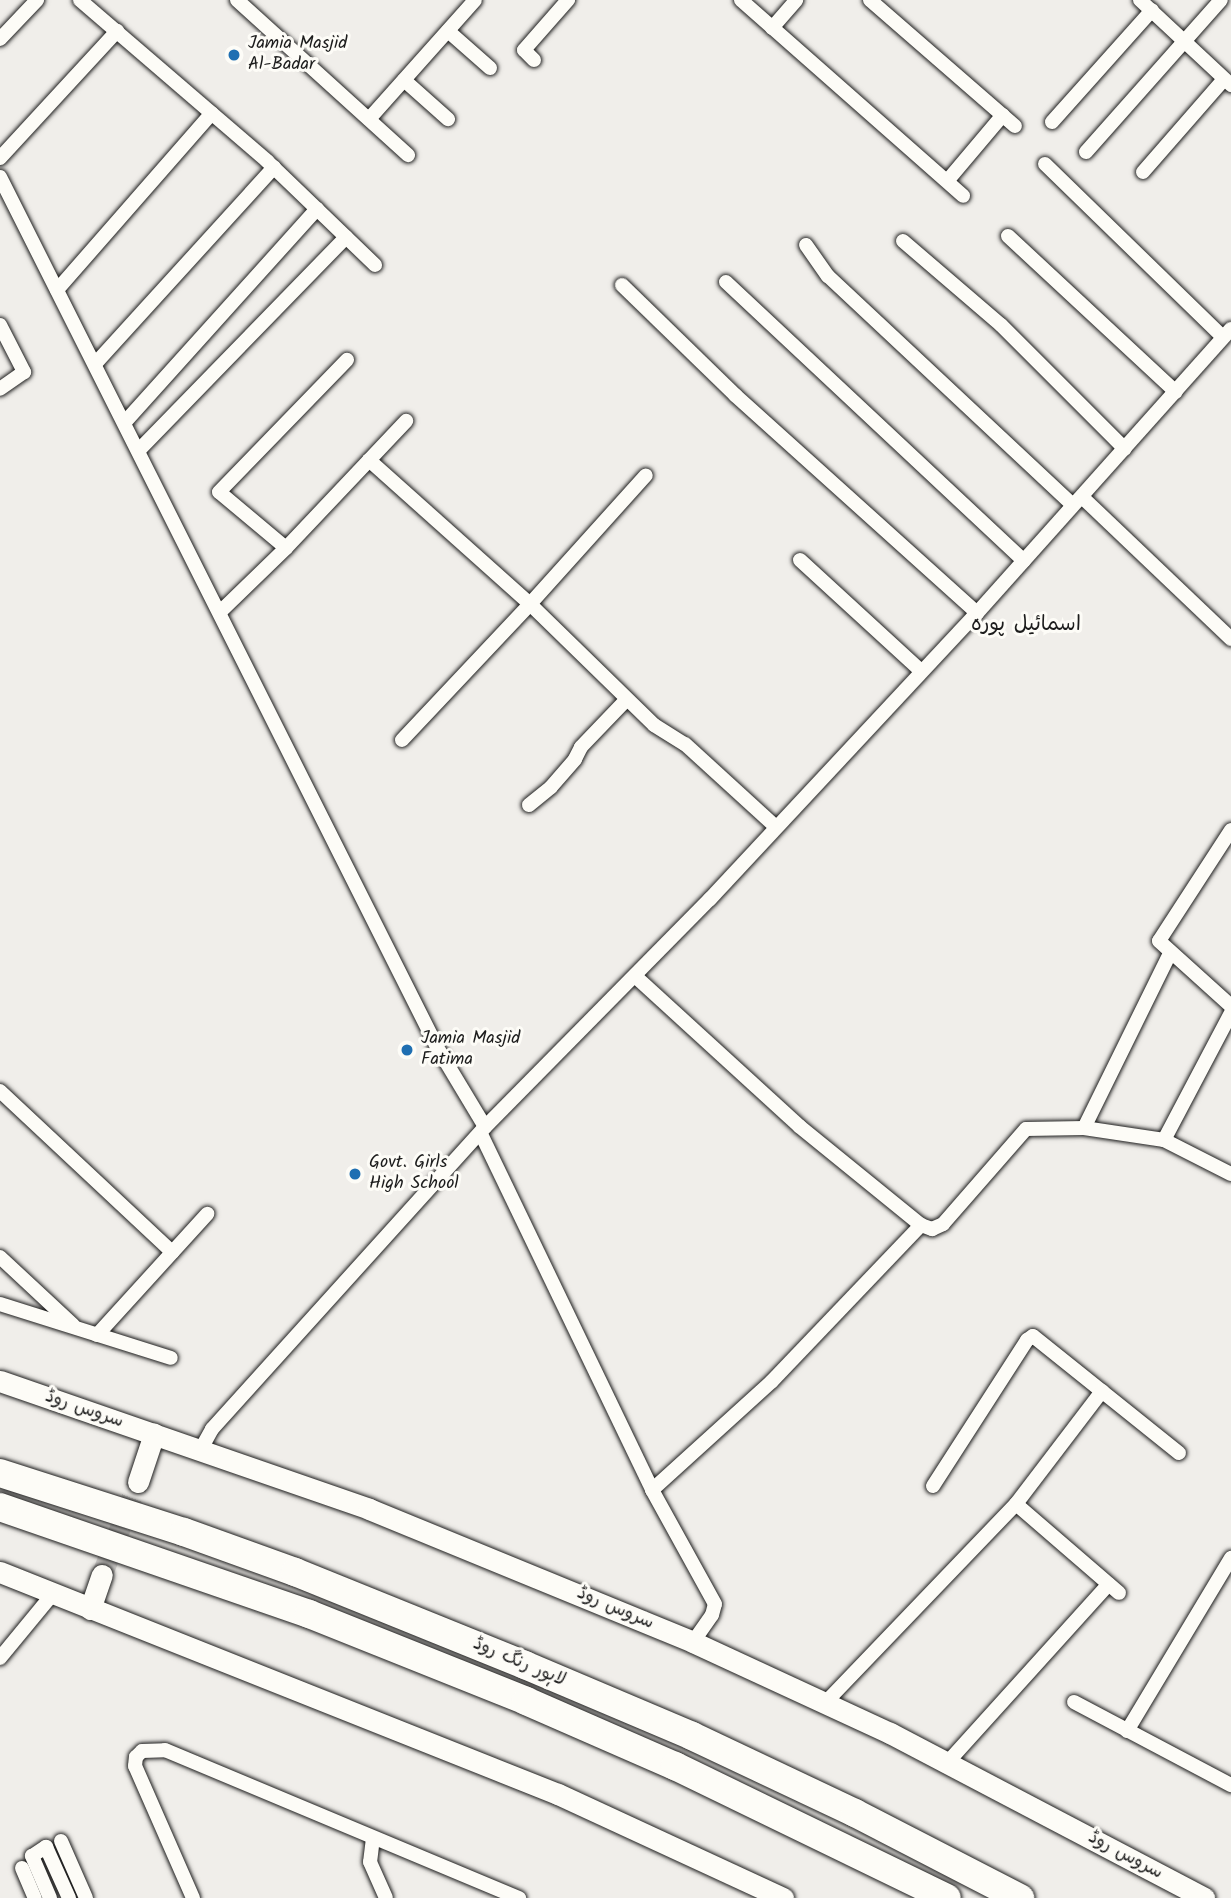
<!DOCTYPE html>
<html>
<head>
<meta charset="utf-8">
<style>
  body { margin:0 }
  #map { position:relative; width:1231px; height:1898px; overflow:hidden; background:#f0eeea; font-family:Kalam,"Playpen Sans Arabic",sans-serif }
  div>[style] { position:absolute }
  .secondary-tunnel>* { height:21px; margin-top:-10.5px; transform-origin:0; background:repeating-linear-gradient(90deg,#d0cecb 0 21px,transparent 0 31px) }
  .roads { filter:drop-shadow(0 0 2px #1c1c1c) drop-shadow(0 0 2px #1c1c1c) }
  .street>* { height:14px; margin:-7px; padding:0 7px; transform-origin:7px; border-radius:7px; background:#fdfcf7 }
  .secondary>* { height:21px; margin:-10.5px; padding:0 10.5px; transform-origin:10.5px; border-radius:10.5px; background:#fdfcf7 }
  .highway>* { height:28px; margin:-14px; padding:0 14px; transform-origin:14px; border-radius:14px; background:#fdfcf7 }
  .dots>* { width:19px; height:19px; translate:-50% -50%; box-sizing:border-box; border:4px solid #fdfcf7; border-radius:50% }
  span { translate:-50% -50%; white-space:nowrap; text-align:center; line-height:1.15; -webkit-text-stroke:6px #fdfcf7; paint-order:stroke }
  .poi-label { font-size:18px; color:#1c1c1c }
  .left { translate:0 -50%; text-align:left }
  .street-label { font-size:18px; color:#1c1c1c }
  .quarter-label { font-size:21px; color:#1c1c1c }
</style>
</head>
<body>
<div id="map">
  <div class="secondary-tunnel">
    <div style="left:102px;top:1575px;width:100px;rotate:-68.8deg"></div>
  </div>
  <div class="roads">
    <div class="street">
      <div style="left:80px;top:0;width:247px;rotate:40.7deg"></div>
      <div style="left:267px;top:161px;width:150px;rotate:43.9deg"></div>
      <div style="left:237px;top:0;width:231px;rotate:42.2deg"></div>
      <div style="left:741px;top:0;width:296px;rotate:41.4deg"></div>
      <div style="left:870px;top:0;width:192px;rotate:41deg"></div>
      <div style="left:1140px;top:0;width:125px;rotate:43deg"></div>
      <div style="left:772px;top:28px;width:37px;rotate:-49deg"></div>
      <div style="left:448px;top:31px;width:56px;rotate:41.4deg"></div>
      <div style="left:0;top:39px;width:54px;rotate:-46.5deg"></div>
      <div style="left:534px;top:60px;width:14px;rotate:-135deg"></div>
      <div style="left:524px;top:50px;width:67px;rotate:-48.7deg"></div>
      <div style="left:404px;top:80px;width:59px;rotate:41.6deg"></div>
      <div style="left:369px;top:119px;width:159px;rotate:-48.3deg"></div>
      <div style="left:1052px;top:122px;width:150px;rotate:-48.2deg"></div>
      <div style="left:1086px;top:152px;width:203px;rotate:-48.4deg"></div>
      <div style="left:0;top:158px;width:173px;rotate:-47.3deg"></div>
      <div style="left:1045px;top:164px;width:248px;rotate:44.2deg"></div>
      <div style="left:1143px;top:172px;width:123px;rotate:-48.9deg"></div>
      <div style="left:0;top:177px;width:974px;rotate:63.33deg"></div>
      <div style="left:437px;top:1047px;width:93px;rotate:59deg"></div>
      <div style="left:948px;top:180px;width:85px;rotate:-49.8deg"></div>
      <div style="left:1008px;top:236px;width:229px;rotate:42.9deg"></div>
      <div style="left:903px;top:241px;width:129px;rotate:40.6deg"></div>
      <div style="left:1001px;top:325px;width:175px;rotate:45deg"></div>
      <div style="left:806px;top:245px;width:38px;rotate:55deg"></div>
      <div style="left:828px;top:276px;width:335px;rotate:43.1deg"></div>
      <div style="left:726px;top:282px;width:408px;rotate:43.1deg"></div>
      <div style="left:622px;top:285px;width:158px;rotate:44.2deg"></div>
      <div style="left:735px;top:395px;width:326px;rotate:42deg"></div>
      <div style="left:57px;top:290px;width:235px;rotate:-48.8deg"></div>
      <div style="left:0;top:325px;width:53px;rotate:62.9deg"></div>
      <div style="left:24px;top:372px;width:29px;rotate:145deg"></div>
      <div style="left:95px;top:364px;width:266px;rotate:-47.7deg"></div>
      <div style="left:125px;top:422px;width:287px;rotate:-48deg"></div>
      <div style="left:139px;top:450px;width:297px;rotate:-45.8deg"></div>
      <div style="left:369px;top:460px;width:216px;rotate:41.8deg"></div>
      <div style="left:530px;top:604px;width:173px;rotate:-48deg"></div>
      <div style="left:1082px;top:497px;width:206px;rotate:43.6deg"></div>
      <div style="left:286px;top:548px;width:175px;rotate:-46.6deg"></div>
      <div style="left:800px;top:560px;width:164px;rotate:42.5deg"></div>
      <div style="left:220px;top:612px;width:92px;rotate:-44.1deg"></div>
      <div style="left:286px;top:548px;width:87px;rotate:-140.1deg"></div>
      <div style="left:219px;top:492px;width:184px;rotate:-45.9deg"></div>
      <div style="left:402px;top:740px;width:187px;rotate:-46.7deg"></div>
      <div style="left:530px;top:604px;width:173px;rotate:44.3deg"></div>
      <div style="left:654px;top:725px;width:36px;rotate:32deg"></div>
      <div style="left:685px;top:744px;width:123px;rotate:42.4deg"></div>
      <div style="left:529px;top:805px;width:28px;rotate:-39deg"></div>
      <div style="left:551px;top:787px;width:37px;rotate:-49deg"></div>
      <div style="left:575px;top:759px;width:13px;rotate:-63deg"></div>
      <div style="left:581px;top:747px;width:66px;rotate:-46.2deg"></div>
      <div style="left:1231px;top:830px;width:132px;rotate:123deg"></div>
      <div style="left:1159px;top:941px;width:97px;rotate:42.1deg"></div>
      <div style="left:636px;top:977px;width:221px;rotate:42.4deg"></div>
      <div style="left:799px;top:1126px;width:157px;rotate:39.1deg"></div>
      <div style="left:921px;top:1225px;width:12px;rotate:20deg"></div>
      <div style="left:932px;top:1229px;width:12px;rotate:-24deg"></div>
      <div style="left:943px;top:1224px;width:126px;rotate:-48.9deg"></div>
      <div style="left:1026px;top:1129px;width:58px;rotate:-1deg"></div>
      <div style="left:1084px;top:1128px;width:81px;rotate:8.5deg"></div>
      <div style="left:1164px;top:1140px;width:75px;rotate:26.9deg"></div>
      <div style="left:0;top:1091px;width:236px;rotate:43.1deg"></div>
      <div style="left:1084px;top:1128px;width:195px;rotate:-63.8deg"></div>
      <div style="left:481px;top:1134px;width:395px;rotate:64.3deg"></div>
      <div style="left:1164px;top:1140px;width:144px;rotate:-62.2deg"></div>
      <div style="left:0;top:1257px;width:100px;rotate:43deg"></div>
      <div style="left:0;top:1304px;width:179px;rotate:17.5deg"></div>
      <div style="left:97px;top:1335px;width:164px;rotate:-47.7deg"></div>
      <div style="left:201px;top:1449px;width:23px;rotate:-61deg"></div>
      <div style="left:212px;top:1429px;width:407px;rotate:-47.9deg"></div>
      <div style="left:485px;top:1127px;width:320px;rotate:-45.4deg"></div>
      <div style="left:710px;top:899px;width:391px;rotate:-47deg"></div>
      <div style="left:977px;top:613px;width:381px;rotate:-48.2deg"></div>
      <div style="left:933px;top:1486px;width:174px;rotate:-57.2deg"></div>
      <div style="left:1027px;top:1340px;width:7px;rotate:-34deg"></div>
      <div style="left:1033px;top:1336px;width:187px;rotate:38.7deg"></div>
      <div style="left:1016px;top:1504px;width:136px;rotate:40.8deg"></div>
      <div style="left:693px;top:1642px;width:33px;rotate:-55deg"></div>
      <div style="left:712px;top:1615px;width:11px;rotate:-75deg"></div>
      <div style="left:715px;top:1604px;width:130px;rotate:-118.9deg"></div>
      <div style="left:652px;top:1490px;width:162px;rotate:-42.2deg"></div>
      <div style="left:772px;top:1381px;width:216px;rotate:-46.3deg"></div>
      <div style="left:0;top:1658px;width:82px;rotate:-50.5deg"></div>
      <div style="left:1074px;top:1702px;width:178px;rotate:27.9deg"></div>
      <div style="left:825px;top:1703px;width:276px;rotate:-46.2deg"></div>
      <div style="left:1016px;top:1504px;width:142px;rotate:-52.7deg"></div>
      <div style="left:1127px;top:1731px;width:202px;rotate:-59deg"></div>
      <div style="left:947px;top:1763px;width:241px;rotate:-47.9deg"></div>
      <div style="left:373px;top:1838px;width:24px;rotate:97deg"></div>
      <div style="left:370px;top:1862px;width:39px;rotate:66deg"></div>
      <div style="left:61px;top:1841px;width:62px;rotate:66.3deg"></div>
      <div style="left:22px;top:1868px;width:33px;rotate:67deg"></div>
      <div style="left:50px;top:1898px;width:46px;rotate:-113.2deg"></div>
      <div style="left:32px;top:1856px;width:17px;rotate:-33deg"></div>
      <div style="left:46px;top:1847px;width:56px;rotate:65.7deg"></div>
      <div style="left:193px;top:1898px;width:144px;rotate:-113.7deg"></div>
      <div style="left:135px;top:1766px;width:9px;rotate:-84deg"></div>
      <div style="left:136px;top:1757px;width:8px;rotate:-45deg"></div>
      <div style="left:142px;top:1751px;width:23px;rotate:-2deg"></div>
      <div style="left:165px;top:1750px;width:384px;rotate:22.7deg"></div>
    </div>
    <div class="secondary">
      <div style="left:0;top:1381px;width:391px;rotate:19.1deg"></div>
      <div style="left:369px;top:1509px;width:350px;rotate:22.3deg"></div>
      <div style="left:693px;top:1642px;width:217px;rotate:24.8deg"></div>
      <div style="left:890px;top:1733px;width:355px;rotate:27.7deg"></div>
      <div style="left:138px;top:1482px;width:51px;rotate:-71.6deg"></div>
      <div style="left:0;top:1572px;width:601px;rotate:21.7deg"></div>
      <div style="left:558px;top:1794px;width:248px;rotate:24.8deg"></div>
      <div style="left:90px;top:1609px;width:36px;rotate:-71deg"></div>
    </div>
    <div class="highway">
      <div style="left:0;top:1473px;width:193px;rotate:17.8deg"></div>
      <div style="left:184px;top:1532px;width:118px;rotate:19.8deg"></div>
      <div style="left:295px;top:1572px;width:248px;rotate:22deg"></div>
      <div style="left:525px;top:1665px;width:181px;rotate:23deg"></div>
      <div style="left:692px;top:1736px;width:180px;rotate:25.3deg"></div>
      <div style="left:855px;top:1813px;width:186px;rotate:27.3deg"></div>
      <div style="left:0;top:1507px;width:327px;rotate:19.1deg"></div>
      <div style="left:309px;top:1614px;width:234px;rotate:21.8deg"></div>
      <div style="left:526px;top:1701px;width:163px;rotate:23.6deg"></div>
      <div style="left:675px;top:1766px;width:302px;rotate:25.9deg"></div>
    </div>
  </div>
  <div class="dots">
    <div style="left:234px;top:55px;background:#1f6fb2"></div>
    <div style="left:407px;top:1050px;background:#1f6fb2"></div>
    <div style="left:355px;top:1174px;background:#1f6fb2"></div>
  </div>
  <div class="poi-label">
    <span class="left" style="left:248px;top:55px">Jamia Masjid<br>Al-Badar</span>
    <span class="left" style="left:421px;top:1050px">Jamia Masjid<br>Fatima</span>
    <span class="left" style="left:369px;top:1174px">Govt. Girls<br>High School</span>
  </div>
  <div class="street-label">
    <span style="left:84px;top:1410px;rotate:19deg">سروس روڈ</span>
    <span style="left:615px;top:1609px;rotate:23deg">سروس روڈ</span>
    <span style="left:519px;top:1663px;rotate:23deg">لاہور رنگ روڈ</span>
    <span style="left:1125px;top:1856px;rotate:28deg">سروس روڈ</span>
  </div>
  <div class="quarter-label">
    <span style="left:1026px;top:625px">اسمائیل پورہ</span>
  </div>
</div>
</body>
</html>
